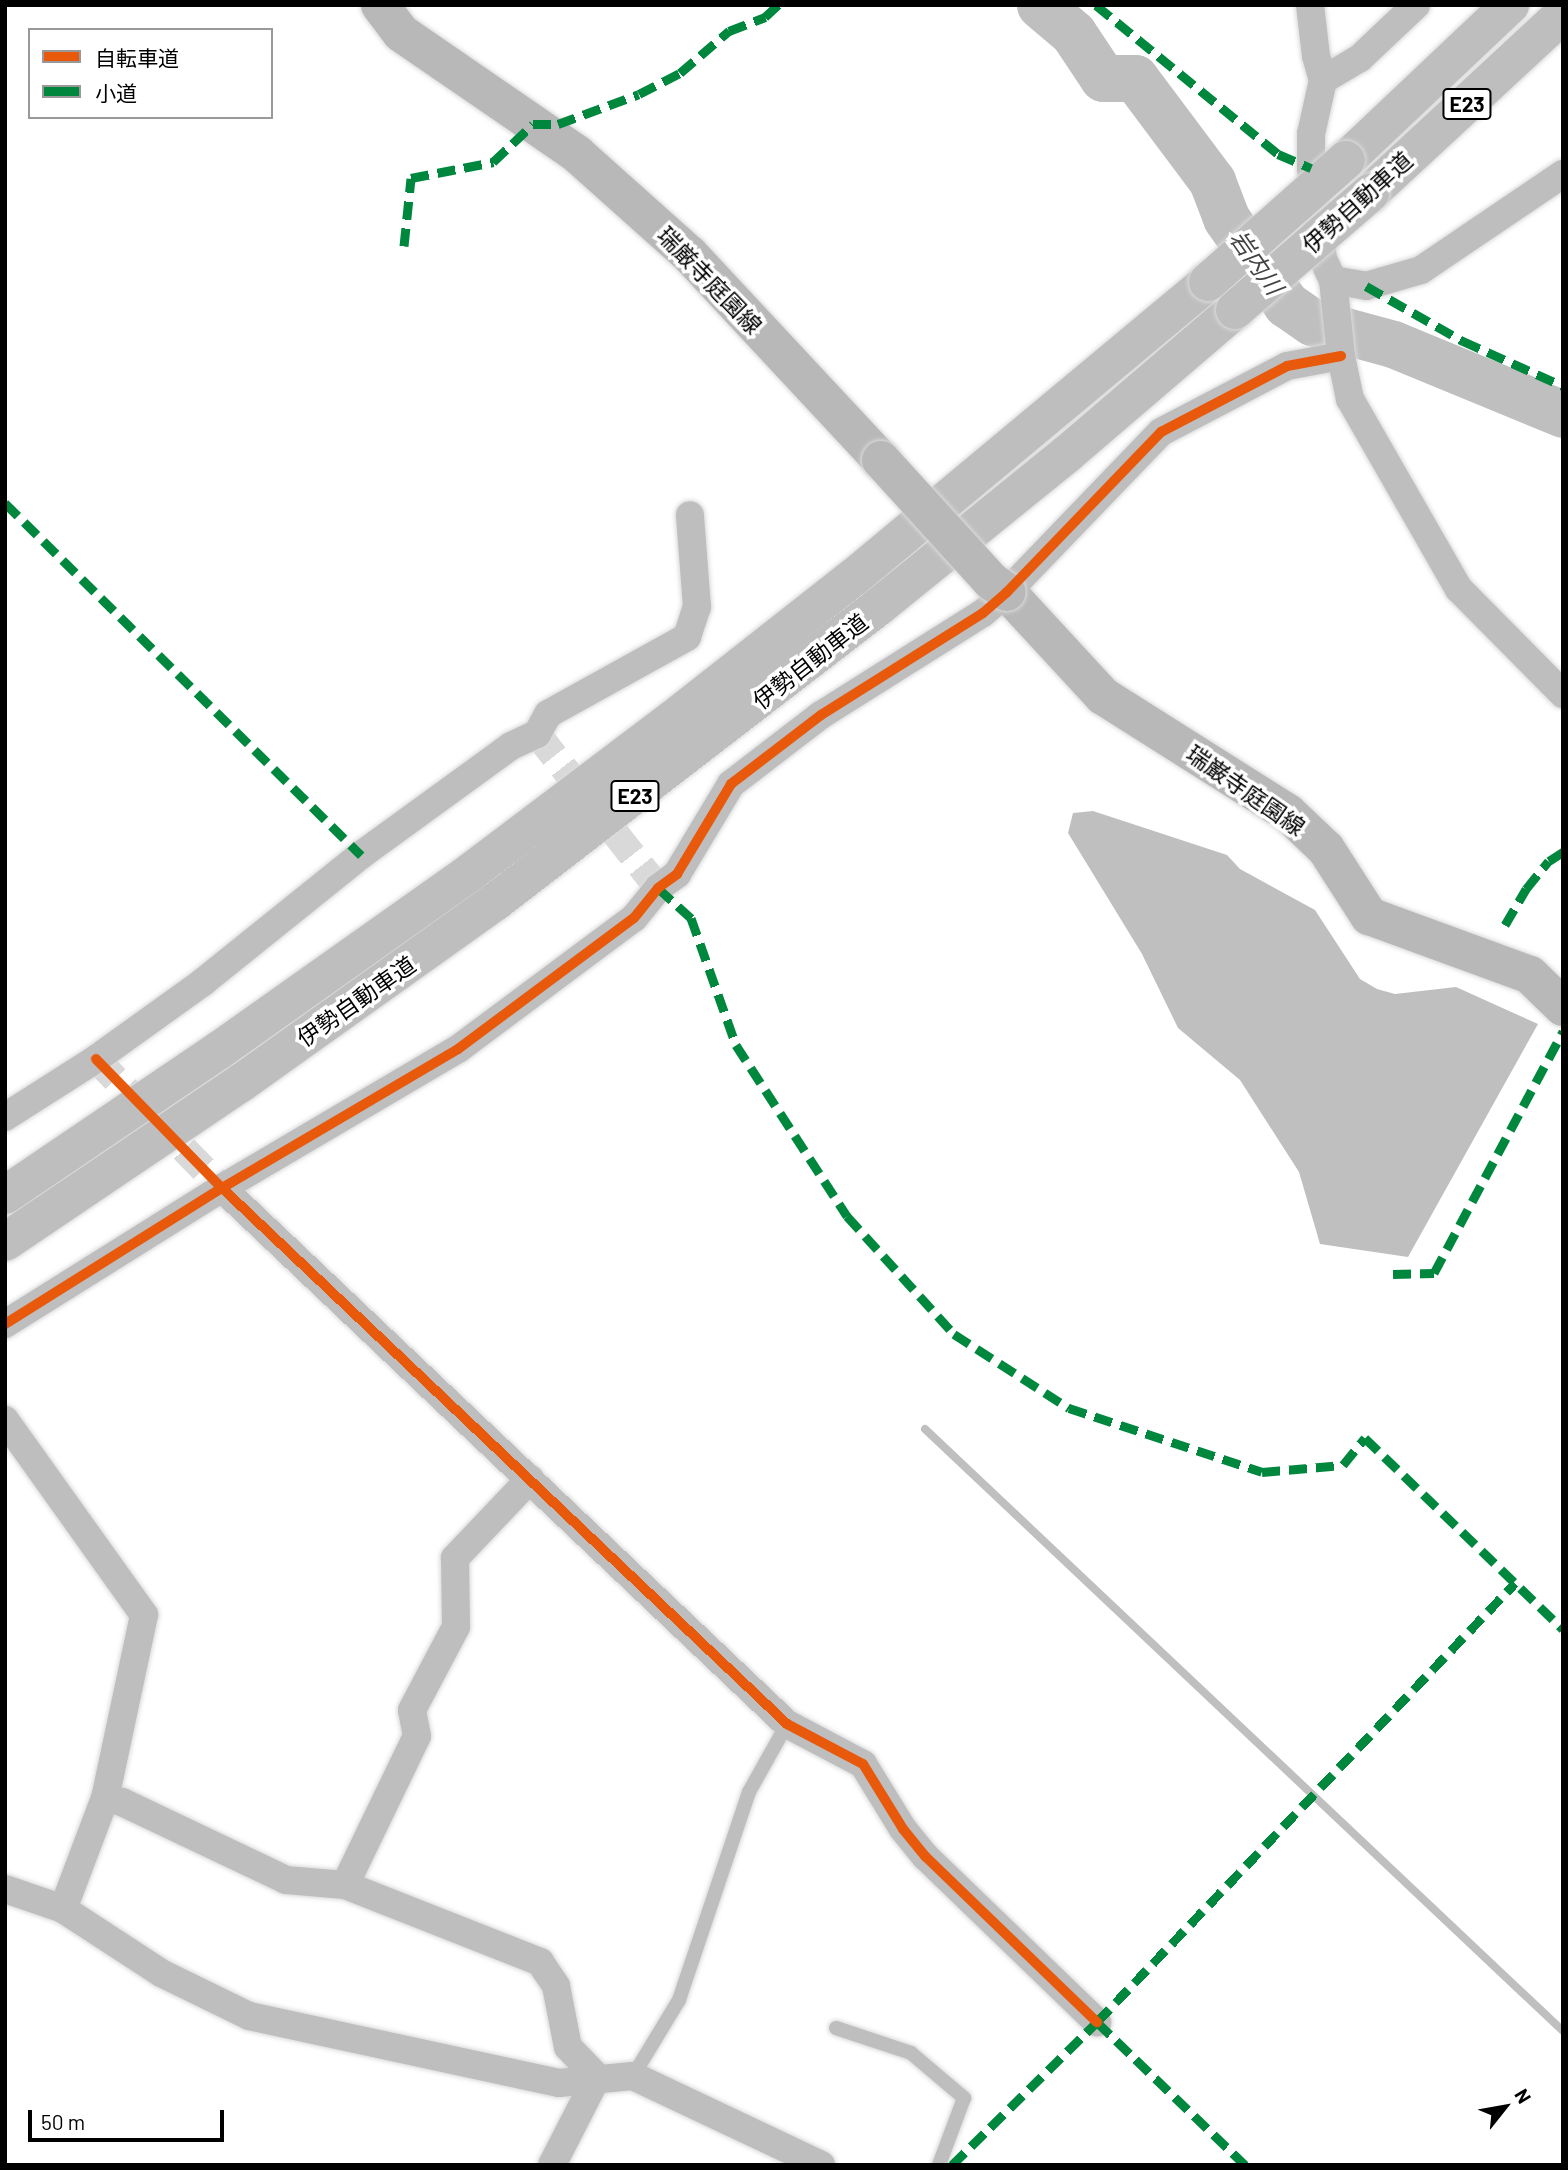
<!DOCTYPE html>
<html>
<head>
<meta charset="utf-8">
<style>
  body { margin:0 }
  #map { position:relative; width:1568px; height:2170px; overflow:hidden; background:#fff; font-family:Barlow,"Noto Sans JP",sans-serif }
  div>[style] { position:absolute }
  .water>* { inset:0; background:#bfbfbf }
  .stream>* { height:8px; margin:-4px; padding:0 4px; transform-origin:4px; border-radius:4px; background:#bfbfbf }
  .river>* { height:47px; margin:-23.5px; padding:0 23.5px; transform-origin:23.5px; border-radius:23.5px; background:#bfbfbf }
  .street-tunnel>* { height:28px; margin-top:-14px; transform-origin:0; background:repeating-linear-gradient(90deg,#d9d9d9 0 28px,transparent 0 42px) }
  .roads { filter:drop-shadow(0 0 2px #dbdbdb) drop-shadow(0 0 2px #dbdbdb) }
  .lane>* { height:14px; margin:-7px; padding:0 7px; transform-origin:7px; border-radius:7px; background:#bebebe }
  .street>* { height:28px; margin:-14px; padding:0 14px; transform-origin:14px; border-radius:14px; background:#bebebe }
  .secondary>* { height:38px; margin:-19px; padding:0 19px; transform-origin:19px; border-radius:19px; background:#b8b8b8 }
  .highway>* { height:38px; margin:-19px; padding:0 19px; transform-origin:19px; border-radius:19px; background:#bebebe }
  .bridges { filter:drop-shadow(0 0 2px #dbdbdb) drop-shadow(0 0 2px #dbdbdb) }
  .secondary-bridge>* { height:38px; margin:-19px; padding:0 19px; transform-origin:19px; border-radius:19px; background:#b8b8b8 }
  .highway-bridge>* { height:38px; margin:-19px; padding:0 19px; transform-origin:19px; border-radius:19px; background:#bebebe }
  .quiet>* { height:9px; margin-top:-4.5px; transform-origin:0; background:repeating-linear-gradient(90deg,#00873e 0 18px,transparent 0 27px) }
  .cycleway>* { height:10px; margin:-5px; padding:0 5px; transform-origin:5px; border-radius:5px; background:#e8590c }
  span { translate:-50% -50%; white-space:nowrap; text-align:center; line-height:1.15; -webkit-text-stroke:7px #fff; paint-order:stroke }
  .shield-label span { padding:2px 5px; background:#fff; border:2px solid; border-radius:5px; -webkit-text-stroke-width:0 }
  .shield-label { font-size:21px; color:#000; font-weight:700 }
  .street-label { font-size:23px; color:#000 }
  .water-label { font-size:24px; color:#444; font-style:italic }
  .frame { position:absolute; inset:0; border:7px solid #000; pointer-events:none }
  .legend { position:absolute; left:28px; top:28px; width:245px; height:91px; box-sizing:border-box; background:#fff; border:2px solid #999; margin:0; padding:9px 12px; list-style:none; font-size:21px; color:#000 }
  .legend li { display:flex; align-items:center; gap:14px; height:35px }
  .legend b { width:35px; border:2px solid #999 }
  .north { position:absolute; left:1470px; top:2072px; width:70px; height:70px; -webkit-text-stroke:5px #fff; paint-order:stroke; rotate:59deg; font-size:19px; font-weight:700; line-height:28px; text-align:center; color:#000 }
  .north::after { content:''; display:block; margin:auto; width:24px; height:32px; background:#000; clip-path:polygon(50% 0,100% 100%,50% 72%,0 100%) }
  .scale { position:absolute; left:28px; top:2110px; width:196px; height:32px; box-sizing:border-box; border:4px solid #000; border-top:0; padding-left:9px; font-size:21px; line-height:24px; white-space:nowrap; color:#000; -webkit-text-stroke:5px #fff; paint-order:stroke }
</style>
</head>
<body>
<div id="map">
  <div class="water">
    <div style="clip-path:polygon(1093px 811px,1227px 855px,1240px 869px,1315px 910px,1360px 979px,1377px 989px,1395px 994px,1456px 987px,1538px 1024px,1408px 1257px,1320px 1244px,1299px 1172px,1240px 1080px,1178px 1028px,1142px 954px,1068px 833px,1073px 813px)"></div>
  </div>
  <div class="stream">
    <div style="left:925px;top:1429px;width:877px;rotate:43.34deg"></div>
  </div>
  <div class="river">
    <div style="left:1040px;top:5px;width:43px;rotate:40.3deg"></div>
    <div style="left:1073px;top:33px;width:54px;rotate:56.3deg"></div>
    <div style="left:1103px;top:78px;width:32px"></div>
    <div style="left:1135px;top:78px;width:129px;rotate:53.2deg"></div>
    <div style="left:1212px;top:181px;width:40px;rotate:69deg"></div>
    <div style="left:1226px;top:218px;width:105px;rotate:55.1deg"></div>
    <div style="left:1286px;top:304px;width:32px;rotate:35deg"></div>
    <div style="left:1312px;top:322px;width:84px;rotate:15.2deg"></div>
    <div style="left:1393px;top:344px;width:184px;rotate:22.4deg"></div>
  </div>
  <div class="street-tunnel">
    <div style="left:537px;top:734px;width:196px;rotate:51.8deg"></div>
    <div style="left:96px;top:1059px;width:180px;rotate:45.7deg"></div>
  </div>
  <div class="roads">
    <div class="lane">
      <div style="left:836px;top:2028px;width:79px;rotate:18.4deg"></div>
      <div style="left:911px;top:2053px;width:70px;rotate:40.3deg"></div>
      <div style="left:964px;top:2098px;width:72px;rotate:110.5deg"></div>
      <div style="left:633px;top:2076px;width:89px;rotate:-58.8deg"></div>
      <div style="left:679px;top:2000px;width:219px;rotate:-71.4deg"></div>
      <div style="left:749px;top:1792px;width:78px;rotate:-60.8deg"></div>
    </div>
    <div class="street">
      <div style="left:1310px;top:5px;width:51px;rotate:83.3deg"></div>
      <div style="left:1316px;top:56px;width:25px;rotate:74deg"></div>
      <div style="left:1323px;top:80px;width:55px;rotate:102.5deg"></div>
      <div style="left:1311px;top:134px;width:34px;rotate:90deg"></div>
      <div style="left:1311px;top:168px;width:92px;rotate:82.5deg"></div>
      <div style="left:1323px;top:259px;width:23px;rotate:65deg"></div>
      <div style="left:1333px;top:280px;width:76px;rotate:84deg"></div>
      <div style="left:1341px;top:356px;width:44px;rotate:78.2deg"></div>
      <div style="left:1350px;top:399px;width:219px;rotate:60.2deg"></div>
      <div style="left:1459px;top:589px;width:148px;rotate:45.3deg"></div>
      <div style="left:1323px;top:80px;width:43px;rotate:-30.7deg"></div>
      <div style="left:1360px;top:58px;width:77px;rotate:-43.4deg"></div>
      <div style="left:1333px;top:280px;width:34px;rotate:10deg"></div>
      <div style="left:1366px;top:286px;width:57px;rotate:-16.2deg"></div>
      <div style="left:1421px;top:270px;width:171px;rotate:-34.1deg"></div>
      <div style="left:5px;top:1117px;width:108px;rotate:-32.5deg"></div>
      <div style="left:96px;top:1059px;width:132px;rotate:-35.7deg"></div>
      <div style="left:203px;top:982px;width:203px;rotate:-38.8deg"></div>
      <div style="left:361px;top:855px;width:185px;rotate:-36deg"></div>
      <div style="left:511px;top:746px;width:29px;rotate:-25deg"></div>
      <div style="left:537px;top:734px;width:23px;rotate:-61deg"></div>
      <div style="left:548px;top:714px;width:159px;rotate:-29deg"></div>
      <div style="left:687px;top:637px;width:32px;rotate:-72deg"></div>
      <div style="left:697px;top:607px;width:92px;rotate:-94.4deg"></div>
      <div style="left:222px;top:1188px;width:779px;rotate:43.49deg"></div>
      <div style="left:787px;top:1724px;width:86px;rotate:27.8deg"></div>
      <div style="left:863px;top:1764px;width:76px;rotate:58.4deg"></div>
      <div style="left:903px;top:1829px;width:36px;rotate:51deg"></div>
      <div style="left:926px;top:1857px;width:238px;rotate:44deg"></div>
      <div style="left:5px;top:1324px;width:256px;rotate:-32.1deg"></div>
      <div style="left:222px;top:1188px;width:274px;rotate:-30.5deg"></div>
      <div style="left:458px;top:1049px;width:219px;rotate:-36.7deg"></div>
      <div style="left:634px;top:918px;width:38px;rotate:-51deg"></div>
      <div style="left:658px;top:888px;width:24px;rotate:-36deg"></div>
      <div style="left:677px;top:874px;width:105px;rotate:-59deg"></div>
      <div style="left:731px;top:784px;width:113px;rotate:-37.5deg"></div>
      <div style="left:821px;top:715px;width:191px;rotate:-32.2deg"></div>
      <div style="left:983px;top:613px;width:32px;rotate:-41deg"></div>
      <div style="left:1007px;top:592px;width:222px;rotate:-46.1deg"></div>
      <div style="left:1161px;top:432px;width:142px;rotate:-27.6deg"></div>
      <div style="left:1287px;top:366px;width:55px;rotate:-10.5deg"></div>
      <div style="left:5px;top:1420px;width:239px;rotate:54.5deg"></div>
      <div style="left:144px;top:1615px;width:187px;rotate:102deg"></div>
      <div style="left:105px;top:1798px;width:119px;rotate:110.7deg"></div>
      <div style="left:105px;top:1798px;width:17px;rotate:13deg"></div>
      <div style="left:122px;top:1802px;width:182px;rotate:25.4deg"></div>
      <div style="left:286px;top:1880px;width:59px;rotate:4.8deg"></div>
      <div style="left:345px;top:1885px;width:210px;rotate:21.5deg"></div>
      <div style="left:540px;top:1962px;width:29px;rotate:56deg"></div>
      <div style="left:556px;top:1986px;width:62px;rotate:78.9deg"></div>
      <div style="left:568px;top:2047px;width:42px;rotate:46deg"></div>
      <div style="left:345px;top:1885px;width:165px;rotate:-64.2deg"></div>
      <div style="left:417px;top:1736px;width:26px;rotate:-101deg"></div>
      <div style="left:412px;top:1710px;width:94px;rotate:-62.1deg"></div>
      <div style="left:456px;top:1627px;width:69px;rotate:-90.8deg"></div>
      <div style="left:455px;top:1558px;width:109px;rotate:-46.5deg"></div>
      <div style="left:5px;top:1889px;width:61px;rotate:19deg"></div>
      <div style="left:63px;top:1909px;width:117px;rotate:33.1deg"></div>
      <div style="left:161px;top:1973px;width:98px;rotate:26deg"></div>
      <div style="left:249px;top:2016px;width:317px;rotate:12.2deg"></div>
      <div style="left:559px;top:2083px;width:74px;rotate:-5.4deg"></div>
      <div style="left:633px;top:2076px;width:208px;rotate:25.3deg"></div>
      <div style="left:552px;top:2165px;width:99px;rotate:-62.9deg"></div>
    </div>
    <div class="secondary">
      <div style="left:380px;top:5px;width:35px;rotate:53deg"></div>
      <div style="left:401px;top:33px;width:214px;rotate:34.5deg"></div>
      <div style="left:577px;top:154px;width:150px;rotate:41.8deg"></div>
      <div style="left:689px;top:254px;width:282px;rotate:47deg"></div>
      <div style="left:1007px;top:592px;width:142px;rotate:47.3deg"></div>
      <div style="left:1103px;top:696px;width:219px;rotate:32.3deg"></div>
      <div style="left:1288px;top:813px;width:52px;rotate:43.5deg"></div>
      <div style="left:1326px;top:849px;width:80px;rotate:57.3deg"></div>
      <div style="left:1369px;top:916px;width:171px;rotate:20.1deg"></div>
      <div style="left:1530px;top:975px;width:46px;rotate:44.1deg"></div>
    </div>
    <div class="highway">
      <div style="left:1346px;top:160px;width:226px;rotate:-43.4deg"></div>
      <div style="left:1370px;top:193px;width:263px;rotate:-42.8deg"></div>
      <div style="left:5px;top:1195px;width:257px;rotate:-34.1deg"></div>
      <div style="left:218px;top:1051px;width:311px;rotate:-35.3deg"></div>
      <div style="left:472px;top:871px;width:251px;rotate:-37.1deg"></div>
      <div style="left:672px;top:720px;width:231px;rotate:-38.2deg"></div>
      <div style="left:854px;top:577px;width:461px;rotate:-39.8deg"></div>
      <div style="left:5px;top:1242px;width:285px;rotate:-34deg"></div>
      <div style="left:241px;top:1083px;width:312px;rotate:-35.5deg"></div>
      <div style="left:495px;top:902px;width:483px;rotate:-37.6deg"></div>
      <div style="left:878px;top:607px;width:243px;rotate:-39deg"></div>
      <div style="left:1067px;top:454px;width:221px;rotate:-40.6deg"></div>
    </div>
  </div>
  <div class="bridges">
    <div class="secondary-bridge">
      <div style="left:881px;top:460px;width:164px;rotate:47.7deg"></div>
      <div style="left:991px;top:581px;width:19px;rotate:35deg"></div>
    </div>
    <div class="highway-bridge">
      <div style="left:1208px;top:282px;width:184px;rotate:-41.5deg"></div>
      <div style="left:1235px;top:310px;width:179px;rotate:-40.9deg"></div>
    </div>
  </div>
  <div class="quiet">
    <div style="left:1096px;top:5px;width:235px;rotate:39.3deg"></div>
    <div style="left:1278px;top:154px;width:36px;rotate:23deg"></div>
    <div style="left:404px;top:246px;width:68px;rotate:-84.1deg"></div>
    <div style="left:411px;top:178px;width:84px;rotate:-11deg"></div>
    <div style="left:493px;top:162px;width:55px;rotate:-43.5deg"></div>
    <div style="left:533px;top:124px;width:25px"></div>
    <div style="left:558px;top:124px;width:86px;rotate:-20.3deg"></div>
    <div style="left:639px;top:94px;width:46px;rotate:-27.1deg"></div>
    <div style="left:680px;top:73px;width:65px;rotate:-40.6deg"></div>
    <div style="left:729px;top:31px;width:39px;rotate:-21deg"></div>
    <div style="left:765px;top:17px;width:18px;rotate:-43deg"></div>
    <div style="left:1366px;top:286px;width:112px;rotate:29.6deg"></div>
    <div style="left:1463px;top:341px;width:110px;rotate:24.2deg"></div>
    <div style="left:5px;top:503px;width:501px;rotate:44.68deg"></div>
    <div style="left:658px;top:888px;width:45px;rotate:42.3deg"></div>
    <div style="left:691px;top:918px;width:135px;rotate:70.5deg"></div>
    <div style="left:736px;top:1045px;width:204px;rotate:57deg"></div>
    <div style="left:847px;top:1216px;width:159px;rotate:47.8deg"></div>
    <div style="left:954px;top:1334px;width:137px;rotate:32.8deg"></div>
    <div style="left:1069px;top:1408px;width:203px;rotate:18.3deg"></div>
    <div style="left:1262px;top:1472px;width:81px;rotate:-4.9deg"></div>
    <div style="left:1343px;top:1465px;width:35px;rotate:-51deg"></div>
    <div style="left:1365px;top:1438px;width:275px;rotate:44deg"></div>
    <div style="left:1505px;top:925px;width:42px;rotate:-59.7deg"></div>
    <div style="left:1526px;top:889px;width:36px;rotate:-51deg"></div>
    <div style="left:1549px;top:861px;width:17px;rotate:-33deg"></div>
    <div style="left:1393px;top:1274px;width:41px;rotate:-1.4deg"></div>
    <div style="left:1434px;top:1273px;width:274px;rotate:-61.9deg"></div>
    <div style="left:1097px;top:2022px;width:206px;rotate:44deg"></div>
    <div style="left:952px;top:2165px;width:204px;rotate:-44.6deg"></div>
    <div style="left:1097px;top:2022px;width:606px;rotate:-46.4deg"></div>
  </div>
  <div class="cycleway">
    <div style="left:96px;top:1059px;width:180px;rotate:45.7deg"></div>
    <div style="left:222px;top:1188px;width:779px;rotate:43.49deg"></div>
    <div style="left:787px;top:1724px;width:86px;rotate:27.8deg"></div>
    <div style="left:863px;top:1764px;width:76px;rotate:58.4deg"></div>
    <div style="left:903px;top:1829px;width:36px;rotate:51deg"></div>
    <div style="left:926px;top:1857px;width:238px;rotate:44deg"></div>
    <div style="left:5px;top:1324px;width:256px;rotate:-32.1deg"></div>
    <div style="left:222px;top:1188px;width:274px;rotate:-30.5deg"></div>
    <div style="left:458px;top:1049px;width:219px;rotate:-36.7deg"></div>
    <div style="left:634px;top:918px;width:38px;rotate:-51deg"></div>
    <div style="left:658px;top:888px;width:24px;rotate:-36deg"></div>
    <div style="left:677px;top:874px;width:105px;rotate:-59deg"></div>
    <div style="left:731px;top:784px;width:113px;rotate:-37.5deg"></div>
    <div style="left:821px;top:715px;width:191px;rotate:-32.2deg"></div>
    <div style="left:983px;top:613px;width:32px;rotate:-41deg"></div>
    <div style="left:1007px;top:592px;width:222px;rotate:-46.1deg"></div>
    <div style="left:1161px;top:432px;width:142px;rotate:-27.6deg"></div>
    <div style="left:1287px;top:366px;width:55px;rotate:-10.5deg"></div>
  </div>
  <div class="shield-label">
    <span style="left:1467px;top:104px">E23</span>
    <span style="left:635px;top:796px">E23</span>
  </div>
  <div class="street-label">
    <span style="left:1357px;top:202px;rotate:-42deg">伊勢自動車道</span>
    <span style="left:710px;top:280px;rotate:46deg">瑞厳寺庭園線</span>
    <span style="left:810px;top:661px;rotate:-38deg">伊勢自動車道</span>
    <span style="left:1246px;top:790px;rotate:35deg">瑞巌寺庭園線</span>
    <span style="left:356px;top:1001px;rotate:-35deg">伊勢自動車道</span>
  </div>
  <div class="water-label">
    <span style="left:1257px;top:262px;rotate:55deg">岩内川</span>
  </div>
  <div class="frame"></div>
  <ul class="legend">
  <li><b style="height:9px;background:#e8590c"></b>自転車道</li>
  <li><b style="height:9px;background:#00873e"></b>小道</li>
  </ul>
  <div class="north">N</div>
  <div class="scale">50 m</div>
</div>
</body>
</html>
